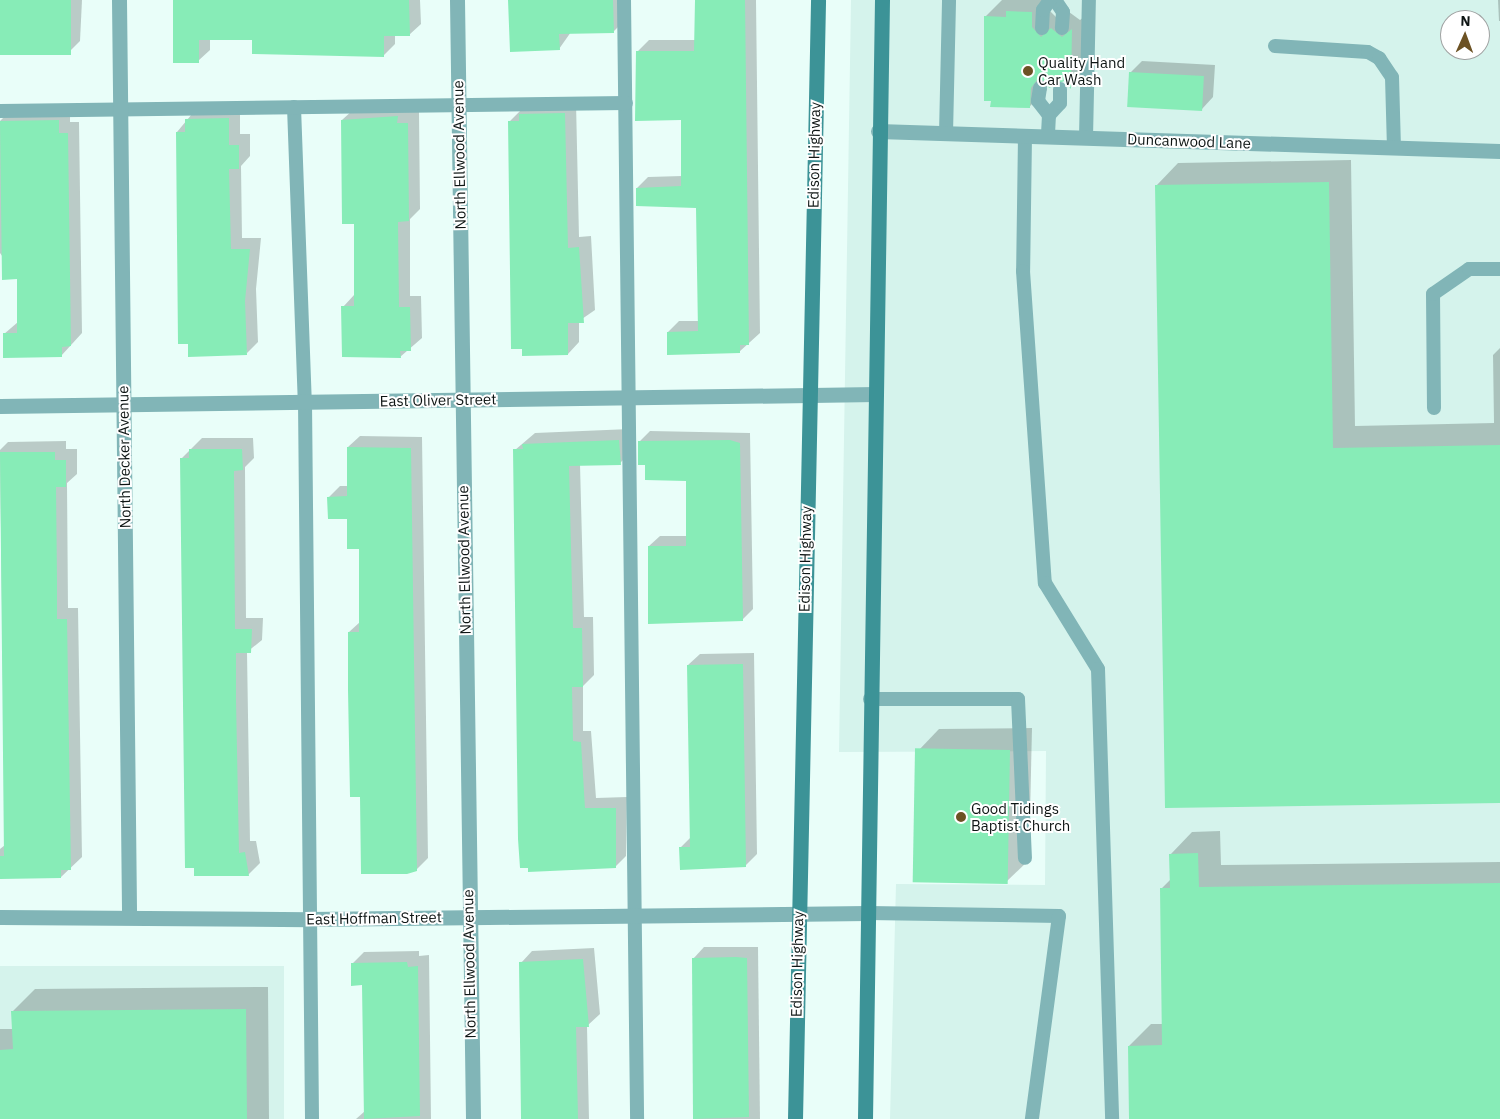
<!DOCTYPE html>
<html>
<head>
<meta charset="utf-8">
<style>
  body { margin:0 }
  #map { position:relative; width:1500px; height:1119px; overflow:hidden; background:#e9fef9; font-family:"IBM Plex Sans",sans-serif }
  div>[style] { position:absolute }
  .built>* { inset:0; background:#d5f3ec; transform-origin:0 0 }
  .shadow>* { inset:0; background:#0003 }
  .building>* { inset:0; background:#87ecb7; transform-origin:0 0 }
  .service>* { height:14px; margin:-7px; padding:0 7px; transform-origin:7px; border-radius:7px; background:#81b5b7 }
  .minor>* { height:15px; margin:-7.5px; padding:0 7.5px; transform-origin:7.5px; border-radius:7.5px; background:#81b5b7 }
  .secondary>* { height:15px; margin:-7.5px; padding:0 7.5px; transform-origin:7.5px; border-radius:7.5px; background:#3c9397 }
  .dots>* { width:14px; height:14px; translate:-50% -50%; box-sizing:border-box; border:2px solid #fff; border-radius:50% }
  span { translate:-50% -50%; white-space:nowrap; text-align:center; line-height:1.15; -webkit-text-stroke:4px #fff; paint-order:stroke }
  .poi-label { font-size:15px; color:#0e1514 }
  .left { translate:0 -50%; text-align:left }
  .street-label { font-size:15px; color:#0e1514 }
  .north { position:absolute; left:1440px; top:10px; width:50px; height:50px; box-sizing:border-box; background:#fff; border:1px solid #9fa1a1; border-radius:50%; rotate:2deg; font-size:14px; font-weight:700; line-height:20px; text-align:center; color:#0e1514 }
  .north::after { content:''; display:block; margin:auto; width:18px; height:22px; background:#6c5224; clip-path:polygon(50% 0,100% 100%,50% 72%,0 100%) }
</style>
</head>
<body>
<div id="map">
  <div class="built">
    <div style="clip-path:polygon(evenodd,851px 0,1500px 0,1500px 1119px,890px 1119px,896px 884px,1045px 885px,1046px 751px,839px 752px,851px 0,1450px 20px,1480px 20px,1480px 50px,1450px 50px,1450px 20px)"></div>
    <div style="left:284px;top:966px;width:153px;height:284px;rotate:90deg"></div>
  </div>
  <div class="shadow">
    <div style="clip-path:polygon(0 0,82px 0,80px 41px,69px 52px,0 54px)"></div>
    <div style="clip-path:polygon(174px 0,420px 0,421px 24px,409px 35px,395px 35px,395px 44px,383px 56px,253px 38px,210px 38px,210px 50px,198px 61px)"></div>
    <div style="clip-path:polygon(510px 0,625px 0,625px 20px,613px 32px,571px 32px,559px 49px)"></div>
    <div style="clip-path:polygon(696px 0,756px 0,760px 333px,739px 352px,668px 332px,679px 321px,699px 321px,698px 206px,637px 188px,648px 177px,682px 176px,682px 119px,638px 51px,649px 40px,696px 40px)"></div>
    <div style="clip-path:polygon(1002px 0,1049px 0,1049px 10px,1059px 20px,1069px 12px,1080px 20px,1089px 13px,1087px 71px,1071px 87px,1064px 80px,1047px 82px,1047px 90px,1029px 107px,985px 17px)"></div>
    <div style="clip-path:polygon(1498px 0,1500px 0,1500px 21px,1499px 21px)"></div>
    <div style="clip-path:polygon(1142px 61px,1215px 65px,1213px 97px,1202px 109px,1130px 73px)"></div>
    <div style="clip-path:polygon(576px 102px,579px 237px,591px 236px,595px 310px,579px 321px,579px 342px,568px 354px,510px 121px,521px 110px)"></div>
    <div style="clip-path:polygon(240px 107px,240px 134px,250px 134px,250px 156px,241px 166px,242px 238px,261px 238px,256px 289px,258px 342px,247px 353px,177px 132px,197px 108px)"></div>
    <div style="clip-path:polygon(70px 109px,70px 122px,79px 122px,82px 333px,61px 356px,4px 334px,18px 322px,18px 278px,0 253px,0 121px,11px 110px)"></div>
    <div style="clip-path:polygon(354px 109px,419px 111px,420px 209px,410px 219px,410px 296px,421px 296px,422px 338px,400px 357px,343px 307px,354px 295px,355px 223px,342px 120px)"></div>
    <div style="clip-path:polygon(1351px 160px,1355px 426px,1494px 423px,1493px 355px,1500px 348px,1500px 802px,1156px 186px,1178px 163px)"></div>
    <div style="clip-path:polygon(630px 429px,631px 452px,620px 463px,580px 464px,584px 617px,593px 617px,594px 675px,583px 686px,583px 731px,591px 731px,596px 798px,627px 797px,626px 856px,615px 867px,530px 871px,515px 450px,535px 433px)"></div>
    <div style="clip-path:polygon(650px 431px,750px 433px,753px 609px,742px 620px,649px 546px,660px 536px,687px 536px,687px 479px,646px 464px,639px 442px)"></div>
    <div style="clip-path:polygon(360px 436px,422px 437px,428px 858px,416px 870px,362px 796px,349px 632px,360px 622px,360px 548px,348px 518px,329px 497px,340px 486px,348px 486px,348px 447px)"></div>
    <div style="clip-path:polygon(202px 438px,253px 438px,254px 458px,245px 467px,246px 618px,263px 618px,262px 640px,247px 652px,250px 841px,256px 841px,260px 863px,248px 875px,196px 875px,181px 459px)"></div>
    <div style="clip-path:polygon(66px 441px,66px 449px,77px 449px,77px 474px,67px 483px,68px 608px,78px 608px,82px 857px,61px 877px,0 878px,0 849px,5px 845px,0 450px,8px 442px)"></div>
    <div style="clip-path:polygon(754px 653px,757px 854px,745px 866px,681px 847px,691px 837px,688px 665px,700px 654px)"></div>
    <div style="clip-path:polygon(1032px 728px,1029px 860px,1006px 882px,917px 752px,939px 729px)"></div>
    <div style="clip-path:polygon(1220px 831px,1221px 865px,1500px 862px,1500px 1119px,1130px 1119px,1129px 1046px,1151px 1024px,1163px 1024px,1162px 888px,1171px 879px,1170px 855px,1192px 832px)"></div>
    <div style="clip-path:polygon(704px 947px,758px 947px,760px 1119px,694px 1119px,693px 959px)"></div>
    <div style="clip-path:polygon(594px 948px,600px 1014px,587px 1026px,589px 1119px,522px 1119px,521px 963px,532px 951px)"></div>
    <div style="clip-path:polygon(419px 951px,419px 956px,429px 955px,431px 1119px,356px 1119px,365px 1111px,363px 984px,352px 964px,364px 952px)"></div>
    <div style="clip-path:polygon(268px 987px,269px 1119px,0 1119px,0 1029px,13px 1029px,12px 1012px,35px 989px)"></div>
  </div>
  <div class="building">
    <div style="left:0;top:0;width:71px;height:55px"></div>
    <div style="clip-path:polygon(173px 0,409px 0,410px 36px,384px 36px,384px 57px,252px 54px,252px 40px,199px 40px,199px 63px,173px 63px)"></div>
    <div style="clip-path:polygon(508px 0,613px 0,614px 33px,559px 34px,560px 50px,510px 52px)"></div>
    <div style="clip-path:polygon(695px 0,745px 0,749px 345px,740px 345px,740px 353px,667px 355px,667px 332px,698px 331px,696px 208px,636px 206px,636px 188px,681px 186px,681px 120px,635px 121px,636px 51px,694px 51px)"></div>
    <div style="clip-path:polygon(1006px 11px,1032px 12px,1032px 27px,1041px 37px,1051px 28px,1062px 37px,1072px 29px,1071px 89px,1064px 81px,1049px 88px,1045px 81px,1037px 80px,1031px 88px,1030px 108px,990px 107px,991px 101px,984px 101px,984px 16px,1006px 17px)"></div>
    <div style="left:1129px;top:72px;width:75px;height:35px;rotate:3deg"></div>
    <div style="clip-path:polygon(565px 113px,568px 248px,579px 247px,584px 323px,568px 323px,568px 355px,522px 356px,522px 349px,511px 349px,508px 121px,519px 121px,519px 114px)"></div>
    <div style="clip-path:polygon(398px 116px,397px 123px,408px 123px,409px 221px,398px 222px,399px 307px,410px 307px,411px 351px,400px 351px,401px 358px,342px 357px,341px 306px,354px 306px,354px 224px,342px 224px,341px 120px)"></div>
    <div style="clip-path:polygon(229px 118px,229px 145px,239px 145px,239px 169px,229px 169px,231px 249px,250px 249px,245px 301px,247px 355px,188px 357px,188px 344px,178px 344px,176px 132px,185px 132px,185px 119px)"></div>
    <div style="clip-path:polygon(59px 120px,59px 133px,68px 133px,71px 346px,62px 347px,62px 357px,3px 358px,3px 333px,17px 333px,17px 279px,2px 280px,0 121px)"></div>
    <div style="clip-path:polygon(1329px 182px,1333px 448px,1500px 445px,1500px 803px,1165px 808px,1155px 185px)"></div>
    <div style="clip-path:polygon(619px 440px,621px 465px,569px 466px,573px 628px,582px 628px,583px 687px,572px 687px,573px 741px,581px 742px,585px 808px,616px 808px,616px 868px,528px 872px,528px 868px,520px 868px,518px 839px,513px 449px,523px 449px,522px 444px)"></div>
    <div style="clip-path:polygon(730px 440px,740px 443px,743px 621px,648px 624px,648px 546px,686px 546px,686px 481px,645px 480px,645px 465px,638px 465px,638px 441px)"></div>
    <div style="clip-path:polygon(347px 447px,411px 448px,417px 871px,407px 874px,361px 874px,360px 797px,350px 797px,348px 690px,348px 632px,359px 632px,359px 549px,347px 549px,347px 519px,328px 519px,327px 497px,347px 496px)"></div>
    <div style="clip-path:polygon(189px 449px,242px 449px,243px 470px,234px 471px,235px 629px,252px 629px,251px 653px,236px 653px,236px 700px,239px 853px,245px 852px,249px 876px,194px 876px,194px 868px,185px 868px,180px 458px,189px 458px)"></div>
    <div style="clip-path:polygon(0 452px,55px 452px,55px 460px,66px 460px,66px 487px,56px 487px,57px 580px,57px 619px,67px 619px,71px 870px,61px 870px,61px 878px,0 879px,0 856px,4px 856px)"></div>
    <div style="clip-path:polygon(743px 664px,746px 867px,680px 870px,679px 847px,690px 847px,687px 665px)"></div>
    <div style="left:1010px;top:750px;width:134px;height:95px;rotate:91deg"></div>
    <div style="clip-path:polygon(1198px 853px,1199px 887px,1500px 883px,1500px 1119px,1129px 1119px,1128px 1046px,1162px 1045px,1160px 888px,1170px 888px,1169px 854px)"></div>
    <div style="clip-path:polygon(736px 957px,747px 958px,749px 1117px,693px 1119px,692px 958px)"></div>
    <div style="clip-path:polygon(583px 959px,589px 1027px,576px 1027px,578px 1119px,521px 1119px,519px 962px)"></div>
    <div style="clip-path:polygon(407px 962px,408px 967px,418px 966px,420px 1116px,364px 1119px,362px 985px,351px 986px,351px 963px)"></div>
    <div style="clip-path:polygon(246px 1009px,247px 1119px,0 1119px,0 1050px,13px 1049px,11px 1011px)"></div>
  </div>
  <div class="service">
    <div style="left:624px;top:0;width:1119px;rotate:89.33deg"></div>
    <div style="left:1055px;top:0;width:14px;rotate:56deg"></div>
    <div style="left:1063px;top:12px;width:16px;rotate:94deg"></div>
    <div style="left:1042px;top:28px;width:18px;rotate:-87deg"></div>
    <div style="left:1043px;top:10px;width:12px;rotate:-55deg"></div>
    <div style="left:1275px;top:46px;width:93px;rotate:3.7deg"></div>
    <div style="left:1368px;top:52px;width:13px;rotate:29deg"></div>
    <div style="left:1379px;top:58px;width:23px;rotate:56deg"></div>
    <div style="left:1392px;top:77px;width:70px;rotate:88.4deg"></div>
    <div style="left:1040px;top:88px;width:13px;rotate:99deg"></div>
    <div style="left:1038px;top:101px;width:18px;rotate:52deg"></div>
    <div style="left:1049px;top:115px;width:22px;rotate:93deg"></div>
    <div style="left:294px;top:107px;width:295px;rotate:87.9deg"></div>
    <div style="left:305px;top:402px;width:717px;rotate:89.44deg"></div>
    <div style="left:0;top:111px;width:626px;rotate:-0.73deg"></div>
    <div style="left:1049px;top:115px;width:16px;rotate:-47deg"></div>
    <div style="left:1060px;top:103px;width:14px;rotate:-90deg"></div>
    <div style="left:946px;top:134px;width:134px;rotate:-88.7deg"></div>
    <div style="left:1025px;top:136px;width:135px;rotate:90.8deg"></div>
    <div style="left:1023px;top:271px;width:313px;rotate:86deg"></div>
    <div style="left:1045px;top:583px;width:101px;rotate:58.4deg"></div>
    <div style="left:1098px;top:669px;width:450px;rotate:88.2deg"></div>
    <div style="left:1086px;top:138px;width:138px;rotate:-88.8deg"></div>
    <div style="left:1434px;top:408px;width:114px;rotate:-90.5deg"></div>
    <div style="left:1433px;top:294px;width:44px;rotate:-34.8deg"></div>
    <div style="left:1469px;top:269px;width:31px"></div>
    <div style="left:870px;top:699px;width:148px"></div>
    <div style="left:1018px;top:699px;width:159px;rotate:87.5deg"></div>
    <div style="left:868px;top:913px;width:191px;rotate:0.9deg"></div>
    <div style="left:1059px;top:916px;width:205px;rotate:97.6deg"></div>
  </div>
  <div class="minor">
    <div style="left:119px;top:0;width:915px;rotate:89.37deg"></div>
    <div style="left:457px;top:0;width:1119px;rotate:89.18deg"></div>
    <div style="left:878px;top:131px;width:622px;rotate:1.84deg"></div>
    <div style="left:0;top:406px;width:876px;rotate:-0.78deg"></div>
    <div style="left:0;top:917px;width:309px;rotate:0.4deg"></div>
    <div style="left:309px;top:919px;width:559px;rotate:-0.61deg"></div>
  </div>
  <div class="secondary">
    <div style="left:795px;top:1119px;width:1119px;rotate:-88.82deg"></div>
    <div style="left:865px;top:1119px;width:1119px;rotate:-89.13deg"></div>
  </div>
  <div class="dots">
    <div style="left:1028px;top:71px;background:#6c5224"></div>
    <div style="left:961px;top:817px;background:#6c5224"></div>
  </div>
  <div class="poi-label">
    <span class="left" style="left:1038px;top:71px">Quality Hand<br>Car Wash</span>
    <span class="left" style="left:971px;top:817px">Good Tidings<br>Baptist Church</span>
  </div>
  <div class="street-label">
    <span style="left:1189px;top:141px;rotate:2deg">Duncanwood Lane</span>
    <span style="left:459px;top:155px;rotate:-91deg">North Ellwood Avenue</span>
    <span style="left:814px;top:155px;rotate:-89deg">Edison Highway</span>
    <span style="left:438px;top:400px;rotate:-1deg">East Oliver Street</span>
    <span style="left:124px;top:457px;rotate:-91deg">North Decker Avenue</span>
    <span style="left:805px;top:559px;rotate:-89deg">Edison Highway</span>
    <span style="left:464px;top:560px;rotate:-91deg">North Ellwood Avenue</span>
    <span style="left:374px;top:918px;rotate:-1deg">East Hoffman Street</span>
    <span style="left:469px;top:964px;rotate:-91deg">North Ellwood Avenue</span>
    <span style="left:797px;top:964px;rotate:-89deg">Edison Highway</span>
  </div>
  <div class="north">N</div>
</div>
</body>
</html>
